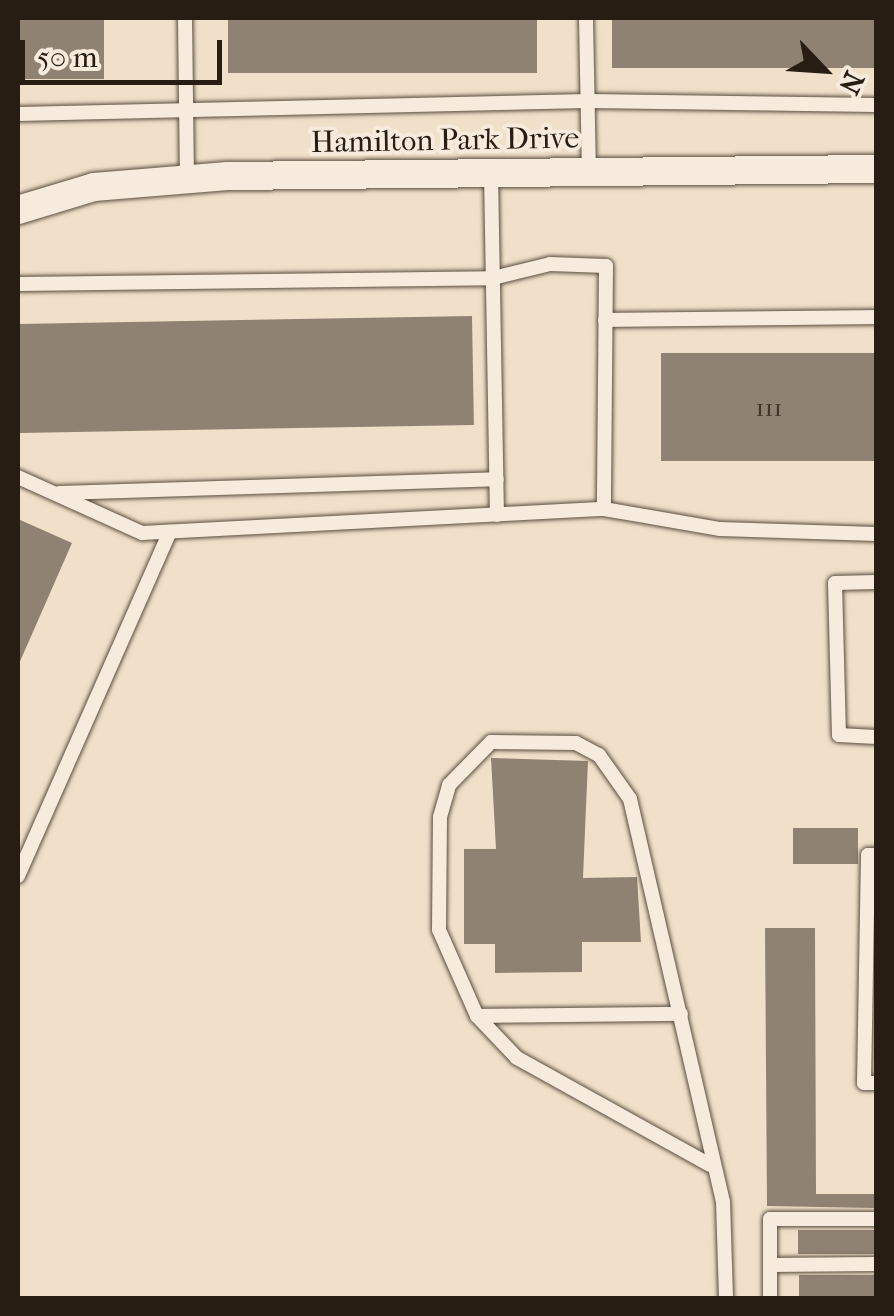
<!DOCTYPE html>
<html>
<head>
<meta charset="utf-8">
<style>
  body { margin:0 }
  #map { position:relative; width:894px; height:1316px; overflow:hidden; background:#f1e0c9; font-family:"IM FELL French Canon",serif }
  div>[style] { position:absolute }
  .building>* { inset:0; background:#908272; transform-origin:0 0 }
  .roads { filter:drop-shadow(0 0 2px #5a4e40) drop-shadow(0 0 2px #5a4e40) }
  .lane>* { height:14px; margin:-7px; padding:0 7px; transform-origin:7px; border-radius:7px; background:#f6ebdc }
  .street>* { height:28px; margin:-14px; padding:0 14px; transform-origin:14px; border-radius:14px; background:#f6ebdc }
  span { translate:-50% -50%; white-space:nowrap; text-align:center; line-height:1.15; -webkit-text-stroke:8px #f6ebdc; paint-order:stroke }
  .number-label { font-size:25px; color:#41362b }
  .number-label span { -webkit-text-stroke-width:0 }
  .street-label { font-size:30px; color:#271d13 }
  .frame { position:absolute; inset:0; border:20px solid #271d13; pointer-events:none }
  .north { position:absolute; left:774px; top:20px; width:100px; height:100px; -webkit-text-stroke:8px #f6ebdc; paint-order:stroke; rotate:115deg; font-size:28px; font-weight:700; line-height:40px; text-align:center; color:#271d13 }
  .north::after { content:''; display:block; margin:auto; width:35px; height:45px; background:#271d13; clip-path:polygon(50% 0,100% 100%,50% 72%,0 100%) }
  .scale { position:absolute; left:20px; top:40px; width:202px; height:45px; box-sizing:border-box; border:5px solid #271d13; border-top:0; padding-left:12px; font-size:30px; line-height:35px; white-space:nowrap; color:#271d13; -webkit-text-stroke:8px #f6ebdc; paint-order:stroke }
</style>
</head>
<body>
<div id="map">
  <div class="building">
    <div style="left:18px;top:18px;width:86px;height:61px"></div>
    <div style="left:228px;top:18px;width:309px;height:55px"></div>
    <div style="left:612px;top:18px;width:264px;height:50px"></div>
    <div style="left:472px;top:316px;width:109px;height:454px;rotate:89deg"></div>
    <div style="left:876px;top:353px;width:108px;height:215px;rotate:90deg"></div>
    <div style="clip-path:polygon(18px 519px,72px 543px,18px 666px)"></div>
    <div style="clip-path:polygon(491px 758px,588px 761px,583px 878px,637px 877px,641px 942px,582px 942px,582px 972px,495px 973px,495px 944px,464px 944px,464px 849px,496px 849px)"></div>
    <div style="left:793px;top:828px;width:65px;height:36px"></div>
    <div style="clip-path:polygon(765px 928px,815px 928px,816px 1194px,876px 1194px,876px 1208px,767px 1206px)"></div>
    <div style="left:798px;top:1230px;width:78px;height:24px"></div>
    <div style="left:799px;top:1275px;width:77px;height:23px"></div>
  </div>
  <div class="roads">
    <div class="lane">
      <div style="left:185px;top:18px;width:160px;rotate:89.3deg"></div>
      <div style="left:586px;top:18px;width:154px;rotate:88.9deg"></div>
      <div style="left:18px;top:114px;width:570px;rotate:-1.31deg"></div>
      <div style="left:588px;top:101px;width:288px;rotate:0.8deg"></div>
      <div style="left:491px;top:173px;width:342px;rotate:89deg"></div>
      <div style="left:18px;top:284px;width:475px;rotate:-0.7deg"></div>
      <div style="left:493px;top:278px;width:59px;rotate:-13.8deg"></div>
      <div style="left:550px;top:264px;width:56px;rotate:2deg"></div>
      <div style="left:606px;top:266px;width:243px;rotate:90.5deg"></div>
      <div style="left:605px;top:320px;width:271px;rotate:-0.6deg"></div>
      <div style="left:18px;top:477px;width:136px;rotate:24.3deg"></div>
      <div style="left:142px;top:533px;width:463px;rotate:-3deg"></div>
      <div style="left:604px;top:509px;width:118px;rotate:9.8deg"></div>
      <div style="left:720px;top:529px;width:156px;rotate:1.8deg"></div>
      <div style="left:59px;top:493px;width:438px;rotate:-1.8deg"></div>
      <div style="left:876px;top:582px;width:41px;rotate:178.6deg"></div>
      <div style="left:835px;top:583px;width:152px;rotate:88.5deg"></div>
      <div style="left:839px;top:735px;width:37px;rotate:3deg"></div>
      <div style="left:876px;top:855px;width:8px;rotate:180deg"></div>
      <div style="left:868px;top:855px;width:228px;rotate:91deg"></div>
      <div style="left:864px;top:1083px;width:12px"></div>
      <div style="left:18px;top:876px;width:376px;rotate:-66.2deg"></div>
      <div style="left:477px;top:1016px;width:204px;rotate:-0.6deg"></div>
      <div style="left:710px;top:1165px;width:221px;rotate:-151deg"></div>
      <div style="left:517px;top:1058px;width:58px;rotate:-133.6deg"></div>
      <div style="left:477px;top:1016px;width:94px;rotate:-113.8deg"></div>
      <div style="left:439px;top:930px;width:113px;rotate:-89.5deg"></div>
      <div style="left:440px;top:817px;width:33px;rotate:-74deg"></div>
      <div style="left:449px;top:785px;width:60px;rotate:-45.7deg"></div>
      <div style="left:491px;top:742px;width:85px;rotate:0.7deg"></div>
      <div style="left:576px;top:743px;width:26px;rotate:28deg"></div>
      <div style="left:599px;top:755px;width:54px;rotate:54.8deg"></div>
      <div style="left:630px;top:799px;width:414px;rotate:77deg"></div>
      <div style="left:723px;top:1202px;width:96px;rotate:88.2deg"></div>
      <div style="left:770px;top:1265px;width:106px;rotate:-0.5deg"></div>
      <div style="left:770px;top:1298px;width:79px;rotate:-90deg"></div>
      <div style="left:770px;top:1219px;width:106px"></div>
    </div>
    <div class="street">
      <div style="left:18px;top:210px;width:79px;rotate:-16.8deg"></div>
      <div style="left:94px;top:187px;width:134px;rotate:-4.7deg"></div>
      <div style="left:228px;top:176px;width:648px;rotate:-0.62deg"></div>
    </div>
  </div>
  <div class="number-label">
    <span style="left:769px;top:408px">111</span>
  </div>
  <div class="street-label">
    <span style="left:445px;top:141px;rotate:-1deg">Hamilton Park Drive</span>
  </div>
  <div class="frame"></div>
  <div class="north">N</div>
  <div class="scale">50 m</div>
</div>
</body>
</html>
